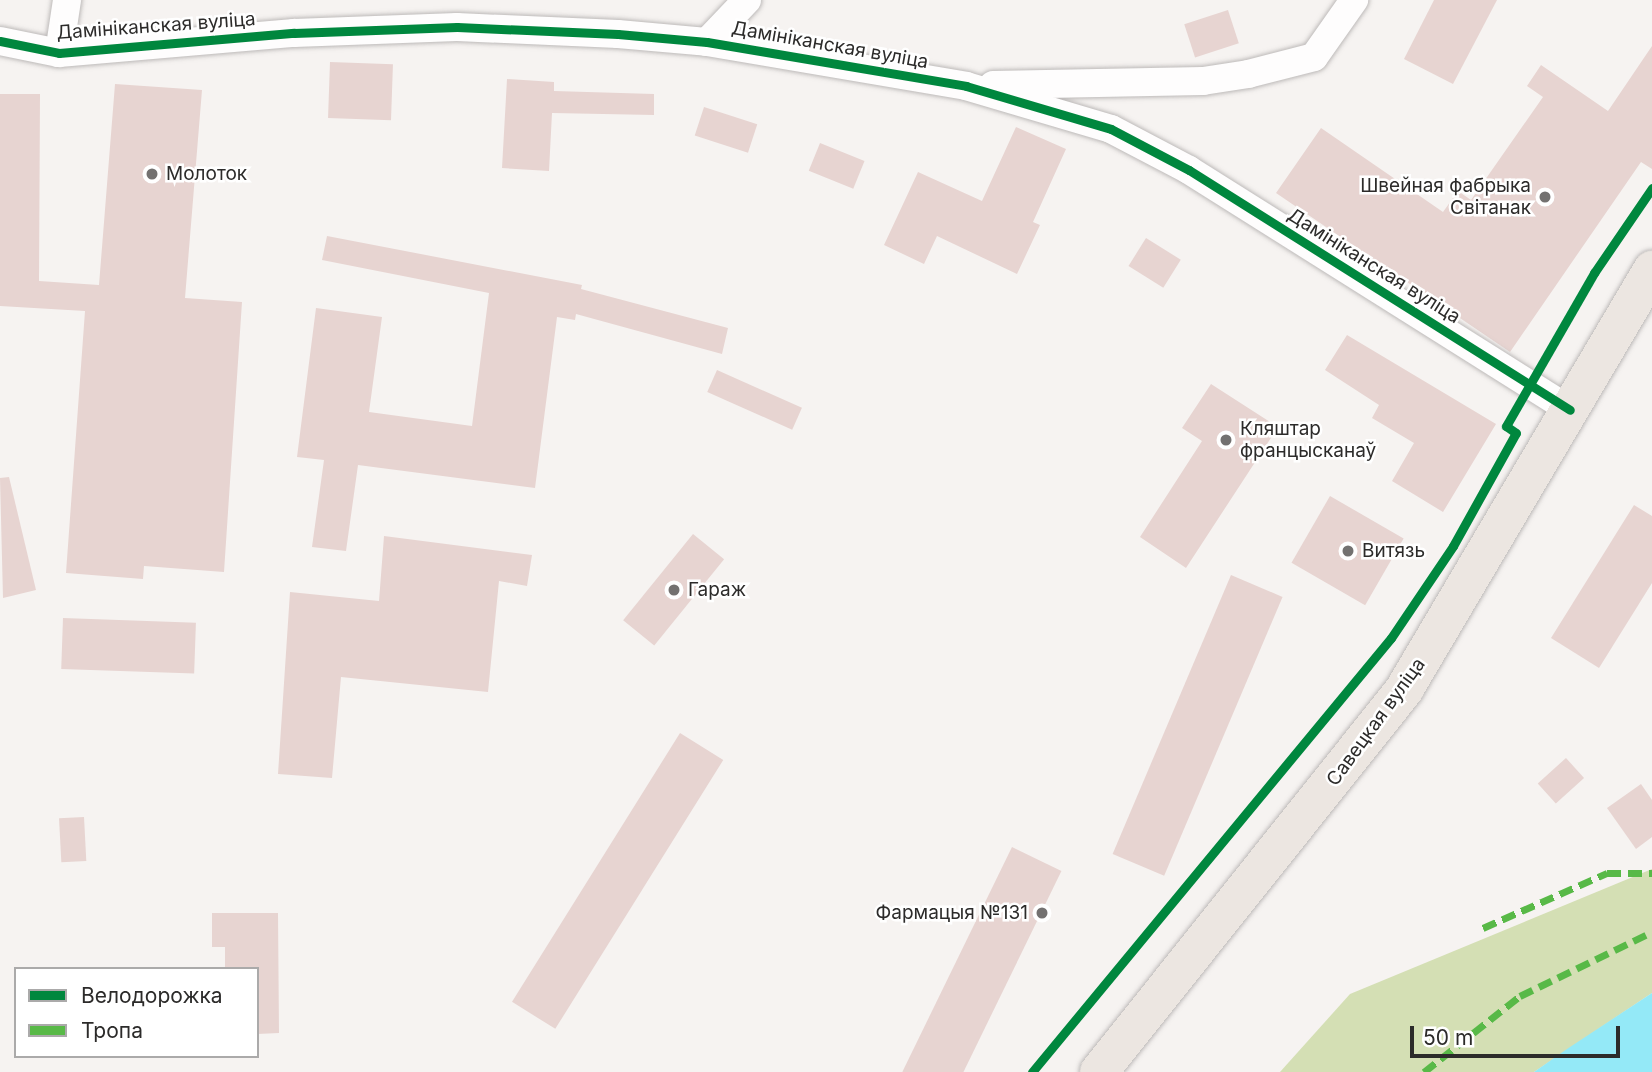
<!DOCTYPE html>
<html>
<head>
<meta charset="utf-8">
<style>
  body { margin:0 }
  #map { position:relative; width:1652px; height:1072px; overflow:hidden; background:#f6f3f1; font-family:Inter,sans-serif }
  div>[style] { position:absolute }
  .green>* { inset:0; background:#d4dfb4 }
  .water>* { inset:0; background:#94e9f7 }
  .building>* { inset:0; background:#e7d4d1; transform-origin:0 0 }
  .roads { filter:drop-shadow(0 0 2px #bdbab9) drop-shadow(0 0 2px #bdbab9) }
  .minor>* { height:28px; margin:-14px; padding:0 14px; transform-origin:14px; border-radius:14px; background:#fefdfd }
  .primary>* { height:38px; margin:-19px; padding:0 19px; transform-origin:19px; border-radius:19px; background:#ece6e1 }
  .quiet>* { height:7px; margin-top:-3.5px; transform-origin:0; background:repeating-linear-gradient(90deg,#58b947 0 14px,transparent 0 21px) }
  .cycleway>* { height:9px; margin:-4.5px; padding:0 4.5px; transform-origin:4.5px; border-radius:4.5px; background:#00873e }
  .dots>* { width:19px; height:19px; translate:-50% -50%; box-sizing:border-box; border:4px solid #fff; border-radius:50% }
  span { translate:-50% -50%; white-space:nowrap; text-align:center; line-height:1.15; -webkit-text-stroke:5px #fff; paint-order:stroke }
  .street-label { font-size:19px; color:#2c2b2a }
  .poi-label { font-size:19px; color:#2c2b2a }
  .left { translate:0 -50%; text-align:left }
  .right { translate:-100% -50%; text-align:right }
  .legend { position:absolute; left:14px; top:967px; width:245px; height:91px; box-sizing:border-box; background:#fff; border:2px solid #abaaaa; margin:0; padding:9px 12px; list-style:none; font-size:21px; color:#2c2b2a }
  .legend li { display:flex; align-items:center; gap:14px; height:35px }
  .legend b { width:35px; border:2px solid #abaaaa }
  .scale { position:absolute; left:1410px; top:1026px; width:210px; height:32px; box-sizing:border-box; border:4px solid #2c2b2a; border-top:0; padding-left:9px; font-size:21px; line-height:24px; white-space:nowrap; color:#2c2b2a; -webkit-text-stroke:5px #fff; paint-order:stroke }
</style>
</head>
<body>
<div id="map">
  <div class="green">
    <div style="clip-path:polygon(1652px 869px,1652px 993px,1534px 1072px,1280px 1072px,1350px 994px)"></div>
  </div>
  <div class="water">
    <div style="clip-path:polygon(1652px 993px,1652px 1072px,1534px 1072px,1567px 1049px)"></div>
  </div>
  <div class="building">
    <div style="clip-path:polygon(1434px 0,1497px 0,1453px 84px,1404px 59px)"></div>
    <div style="left:1228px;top:10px;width:35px;height:46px;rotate:72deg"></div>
    <div style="clip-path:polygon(1652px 46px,1652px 169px,1641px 162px,1510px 352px,1276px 193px,1321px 128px,1443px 212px,1458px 191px,1471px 200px,1543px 97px,1527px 86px,1541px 65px,1608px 111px)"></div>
    <div style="left:330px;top:62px;width:63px;height:56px;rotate:2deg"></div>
    <div style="clip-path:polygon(507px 79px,554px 82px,554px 91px,654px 94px,654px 115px,552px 113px,549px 171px,502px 168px)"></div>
    <div style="clip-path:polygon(115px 84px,202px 90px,185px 298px,242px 302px,224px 572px,144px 566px,143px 579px,66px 573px,85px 311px,0 306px,0 94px,40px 94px,39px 281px,99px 285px)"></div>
    <div style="left:704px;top:107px;width:56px;height:30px;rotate:18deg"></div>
    <div style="clip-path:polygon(1016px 127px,1066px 149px,1033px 222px,1040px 225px,1017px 274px,937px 236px,924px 264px,884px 245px,918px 172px,982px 201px)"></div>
    <div style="left:820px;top:143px;width:48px;height:30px;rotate:22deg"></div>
    <div style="clip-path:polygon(327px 236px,582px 285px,581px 289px,728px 328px,722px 354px,576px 314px,575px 320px,557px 317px,535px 488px,358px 465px,346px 551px,312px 547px,324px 460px,297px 457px,316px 308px,382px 317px,369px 412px,472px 426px,489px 293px,322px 260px)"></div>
    <div style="left:1146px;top:238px;width:41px;height:33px;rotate:32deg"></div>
    <div style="clip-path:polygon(1347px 335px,1496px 424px,1443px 512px,1392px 481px,1414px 443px,1372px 418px,1379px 405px,1325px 370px)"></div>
    <div style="left:717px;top:370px;width:93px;height:24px;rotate:24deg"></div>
    <div style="clip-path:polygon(1211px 384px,1278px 427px,1186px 568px,1140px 537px,1202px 441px,1182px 428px)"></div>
    <div style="clip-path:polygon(9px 477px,36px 590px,3px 598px,0 478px)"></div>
    <div style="left:1330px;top:496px;width:85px;height:77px;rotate:30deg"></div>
    <div style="clip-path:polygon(1634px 505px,1652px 516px,1652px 583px,1599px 668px,1551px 638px)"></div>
    <div style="left:693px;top:534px;width:40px;height:111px;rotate:39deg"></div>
    <div style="clip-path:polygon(384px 536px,532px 555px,527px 586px,499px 581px,488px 692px,341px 677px,332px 778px,278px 774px,290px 592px,379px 601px)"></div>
    <div style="left:1231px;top:575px;width:56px;height:303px;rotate:23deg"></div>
    <div style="left:63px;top:618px;width:133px;height:51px;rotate:2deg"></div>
    <div style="left:680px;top:733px;width:51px;height:317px;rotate:32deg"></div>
    <div style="left:1566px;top:758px;width:27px;height:38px;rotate:48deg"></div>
    <div style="clip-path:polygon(1641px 784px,1652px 800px,1652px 837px,1636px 849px,1607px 808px)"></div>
    <div style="left:84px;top:817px;width:44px;height:25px;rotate:87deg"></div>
    <div style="left:1012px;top:847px;width:55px;height:250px;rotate:26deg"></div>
    <div style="clip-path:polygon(212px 913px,278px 913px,279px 1033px,257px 1034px,257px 969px,225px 969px,225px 947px,212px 947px)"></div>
  </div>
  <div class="roads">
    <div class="minor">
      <div style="left:0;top:41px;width:60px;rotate:11.5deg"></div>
      <div style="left:59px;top:53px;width:236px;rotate:-4.9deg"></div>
      <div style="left:294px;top:33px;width:163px;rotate:-2.1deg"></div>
      <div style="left:457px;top:27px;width:161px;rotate:2.5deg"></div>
      <div style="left:618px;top:34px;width:89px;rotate:5.1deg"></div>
      <div style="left:707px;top:42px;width:263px;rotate:9.6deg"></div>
      <div style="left:966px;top:86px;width:151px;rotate:16.5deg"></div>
      <div style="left:1111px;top:129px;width:88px;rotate:27.7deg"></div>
      <div style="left:1189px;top:170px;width:450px;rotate:32.2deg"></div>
      <div style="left:707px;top:42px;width:58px;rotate:-46.4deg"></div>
      <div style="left:59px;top:53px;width:54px;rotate:-81.4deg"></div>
      <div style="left:993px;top:85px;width:210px;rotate:-1.1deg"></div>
      <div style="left:1203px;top:81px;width:46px;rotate:-8.8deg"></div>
      <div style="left:1248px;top:74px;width:68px;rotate:-14.4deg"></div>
      <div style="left:1314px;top:57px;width:70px;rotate:-54.9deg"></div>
    </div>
    <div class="primary">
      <div style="left:1099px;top:1072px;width:491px;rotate:-51.4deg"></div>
      <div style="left:1405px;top:688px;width:486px;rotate:-59.4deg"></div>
    </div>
  </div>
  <div class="quiet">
    <div style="left:1483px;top:928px;width:136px;rotate:-23.9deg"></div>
    <div style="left:1607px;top:873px;width:45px"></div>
    <div style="left:1424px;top:1072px;width:122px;rotate:-38.4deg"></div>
    <div style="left:1520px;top:996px;width:147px;rotate:-25.9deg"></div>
  </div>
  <div class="cycleway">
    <div style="left:0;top:41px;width:60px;rotate:11.5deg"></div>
    <div style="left:59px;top:53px;width:236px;rotate:-4.9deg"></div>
    <div style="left:294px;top:33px;width:163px;rotate:-2.1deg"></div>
    <div style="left:457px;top:27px;width:161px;rotate:2.5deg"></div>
    <div style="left:618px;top:34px;width:89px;rotate:5.1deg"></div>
    <div style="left:707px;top:42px;width:263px;rotate:9.6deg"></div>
    <div style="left:966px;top:86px;width:151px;rotate:16.5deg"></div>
    <div style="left:1111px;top:129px;width:88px;rotate:27.7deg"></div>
    <div style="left:1189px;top:170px;width:450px;rotate:32.2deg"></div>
    <div style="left:1032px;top:1072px;width:563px;rotate:-50.4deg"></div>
    <div style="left:1391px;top:638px;width:111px;rotate:-56deg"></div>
    <div style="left:1453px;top:546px;width:129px;rotate:-60.9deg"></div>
    <div style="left:1516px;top:433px;width:12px;rotate:-145deg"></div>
    <div style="left:1506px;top:426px;width:177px;rotate:-60.1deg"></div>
    <div style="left:1594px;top:273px;width:103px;rotate:-55.7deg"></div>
  </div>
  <div class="dots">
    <div style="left:152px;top:174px;background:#737170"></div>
    <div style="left:1545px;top:197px;background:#737170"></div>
    <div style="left:1226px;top:440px;background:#737170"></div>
    <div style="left:1348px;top:551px;background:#737170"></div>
    <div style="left:674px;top:590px;background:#737170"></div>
    <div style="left:1042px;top:913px;background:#737170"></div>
  </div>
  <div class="street-label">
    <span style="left:156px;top:26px;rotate:-4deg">Дамініканская вуліца</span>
    <span style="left:830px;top:45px;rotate:10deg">Дамініканская вуліца</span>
    <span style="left:1374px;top:266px;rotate:32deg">Дамініканская вуліца</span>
    <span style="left:1376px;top:722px;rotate:-54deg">Савецкая вуліца</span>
  </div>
  <div class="poi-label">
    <span class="left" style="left:166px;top:174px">Молоток</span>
    <span class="right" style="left:1531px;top:197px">Швейная фабрыка<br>Світанак</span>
    <span class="left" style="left:1240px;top:440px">Кляштар<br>францысканаў</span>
    <span class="left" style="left:1362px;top:551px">Витязь</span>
    <span class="left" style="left:688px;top:590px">Гараж</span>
    <span class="right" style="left:1028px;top:913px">Фармацыя №131</span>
  </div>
  <ul class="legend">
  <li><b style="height:9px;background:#00873e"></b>Велодорожка</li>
  <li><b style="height:9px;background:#58b947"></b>Тропа</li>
  </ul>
  <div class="scale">50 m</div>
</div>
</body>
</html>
